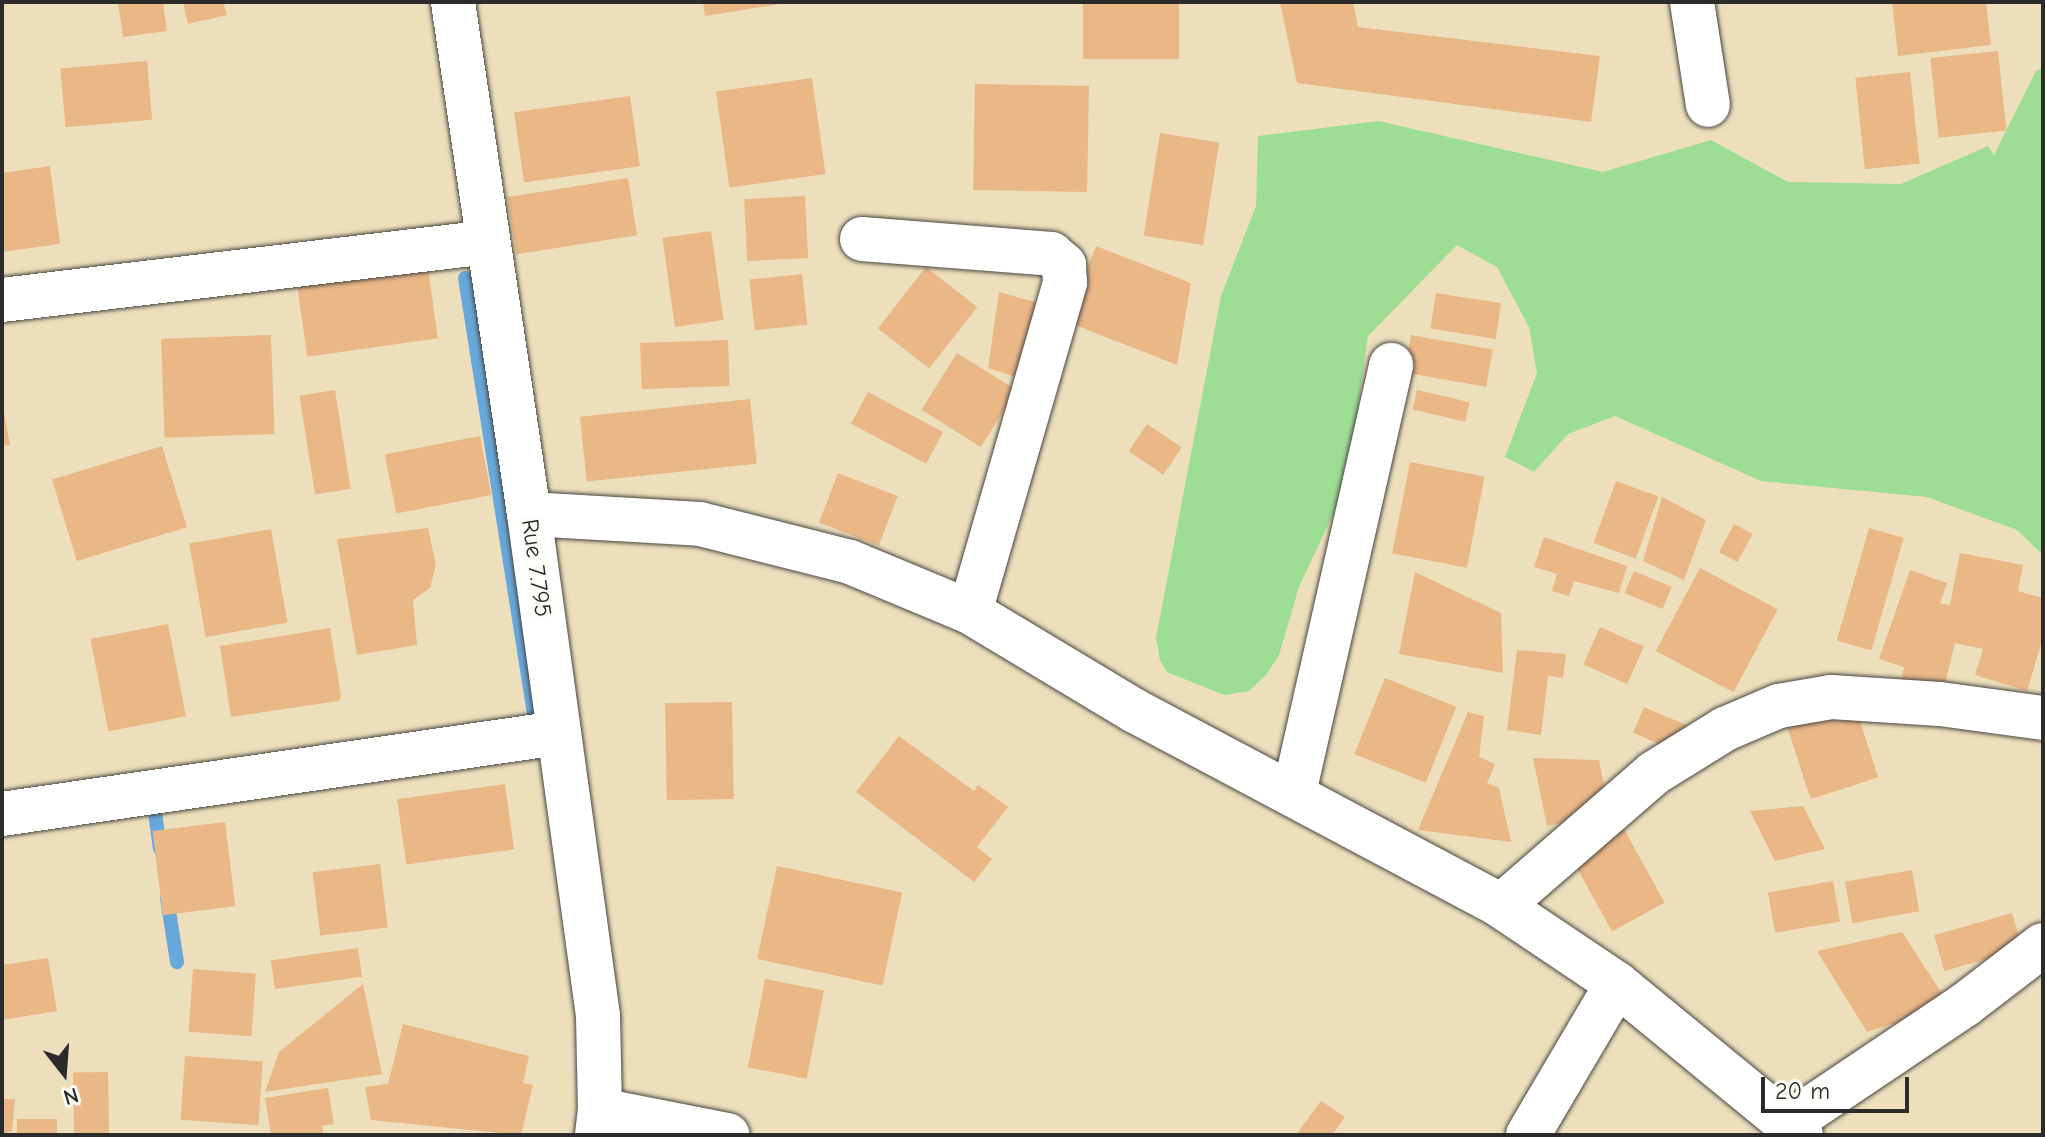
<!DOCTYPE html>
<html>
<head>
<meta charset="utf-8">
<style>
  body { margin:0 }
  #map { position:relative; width:2045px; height:1137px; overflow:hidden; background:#eddfbc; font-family:"Comic Neue",sans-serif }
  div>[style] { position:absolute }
  .green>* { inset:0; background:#9dde94 }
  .stream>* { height:14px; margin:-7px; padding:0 7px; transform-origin:7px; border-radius:7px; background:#67a7da }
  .building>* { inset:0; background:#eab787; transform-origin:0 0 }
  .roads { filter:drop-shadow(0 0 2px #484641) drop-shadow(0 0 2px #484641) }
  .street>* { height:44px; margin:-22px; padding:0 22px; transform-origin:22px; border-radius:22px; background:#fff }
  span { translate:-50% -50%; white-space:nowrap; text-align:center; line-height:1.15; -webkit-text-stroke:8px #fdfcf7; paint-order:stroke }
  .street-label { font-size:24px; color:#2b2b2b }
  .frame { position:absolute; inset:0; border:4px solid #2b2b2b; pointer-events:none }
  .north { position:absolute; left:24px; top:1033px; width:80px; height:80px; -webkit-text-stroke:6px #fdfcf7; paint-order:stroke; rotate:163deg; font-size:22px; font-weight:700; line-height:32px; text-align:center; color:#2b2b2b }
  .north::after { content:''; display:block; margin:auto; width:28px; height:36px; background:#2b2b2b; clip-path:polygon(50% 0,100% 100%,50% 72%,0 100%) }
  .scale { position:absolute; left:1761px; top:1077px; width:148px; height:36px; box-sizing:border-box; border:4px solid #2b2b2b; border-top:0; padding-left:10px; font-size:24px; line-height:28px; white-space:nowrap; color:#2b2b2b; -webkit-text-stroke:6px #fdfcf7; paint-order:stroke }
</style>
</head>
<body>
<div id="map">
  <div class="green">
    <div style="clip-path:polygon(2043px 68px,2043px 555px,2017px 530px,1927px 497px,1761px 481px,1615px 416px,1568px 434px,1534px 472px,1505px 457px,1537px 373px,1529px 327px,1497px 267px,1457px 245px,1368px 336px,1348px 482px,1299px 587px,1279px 655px,1266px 675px,1249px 691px,1224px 695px,1167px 672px,1160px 660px,1156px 638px,1221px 296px,1256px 206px,1258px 136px,1378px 121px,1603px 172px,1711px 140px,1788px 182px,1901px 184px,1988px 146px,1994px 155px,2036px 71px)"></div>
  </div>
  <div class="stream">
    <div style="left:465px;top:278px;width:440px;rotate:81deg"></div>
    <div style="left:153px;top:798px;width:51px;rotate:82.2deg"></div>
    <div style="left:167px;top:898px;width:65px;rotate:81.1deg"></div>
  </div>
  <div class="building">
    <div style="clip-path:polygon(118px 2px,163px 2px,167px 31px,123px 37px)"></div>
    <div style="clip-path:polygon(183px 2px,223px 2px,227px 15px,188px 24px)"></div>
    <div style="clip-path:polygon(703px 2px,779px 2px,780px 4px,705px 16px)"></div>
    <div style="left:1083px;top:2px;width:96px;height:57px"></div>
    <div style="clip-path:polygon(1280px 2px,1353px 2px,1358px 27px,1600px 56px,1591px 122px,1297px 83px)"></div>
    <div style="clip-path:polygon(1892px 2px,1986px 2px,1991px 45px,1898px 56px)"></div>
    <div style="left:1998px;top:51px;width:80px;height:68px;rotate:84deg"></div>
    <div style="left:147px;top:61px;width:59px;height:87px;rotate:85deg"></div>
    <div style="left:1910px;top:72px;width:92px;height:55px;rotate:84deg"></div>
    <div style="left:812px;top:78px;width:97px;height:97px;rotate:82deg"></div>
    <div style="left:975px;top:84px;width:114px;height:106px;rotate:1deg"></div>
    <div style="left:630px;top:96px;width:71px;height:117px;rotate:82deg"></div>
    <div style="left:1160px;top:133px;width:60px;height:104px;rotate:9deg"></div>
    <div style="clip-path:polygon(50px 166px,60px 244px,2px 252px,2px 173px)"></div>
    <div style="left:628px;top:178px;width:58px;height:122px;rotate:81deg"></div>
    <div style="left:805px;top:196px;width:62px;height:61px;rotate:87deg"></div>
    <div style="left:711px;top:231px;width:90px;height:49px;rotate:82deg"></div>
    <div style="clip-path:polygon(1096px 246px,1191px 283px,1177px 365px,1065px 321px)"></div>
    <div style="left:926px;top:267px;width:65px;height:78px;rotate:38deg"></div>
    <div style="left:428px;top:268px;width:71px;height:132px;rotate:82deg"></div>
    <div style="left:802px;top:274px;width:51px;height:53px;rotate:84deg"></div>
    <div style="clip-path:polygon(999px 292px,1046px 305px,1024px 380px,988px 368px)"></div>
    <div style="left:1436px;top:293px;width:66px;height:36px;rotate:9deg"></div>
    <div style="left:271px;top:335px;width:99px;height:110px;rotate:88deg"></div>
    <div style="left:1411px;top:335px;width:83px;height:38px;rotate:10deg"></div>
    <div style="left:728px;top:340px;width:46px;height:88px;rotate:88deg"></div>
    <div style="left:957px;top:353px;width:70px;height:67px;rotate:32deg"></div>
    <div style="left:335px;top:390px;width:100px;height:36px;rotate:81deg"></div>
    <div style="left:1417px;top:390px;width:54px;height:20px;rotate:13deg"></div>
    <div style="left:868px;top:392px;width:85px;height:36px;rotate:28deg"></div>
    <div style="left:750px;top:399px;width:65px;height:171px;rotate:84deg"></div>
    <div style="clip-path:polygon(2px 401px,10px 445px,2px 446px)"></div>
    <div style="left:1147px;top:424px;width:42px;height:33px;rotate:34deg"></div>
    <div style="left:480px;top:436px;width:60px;height:97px;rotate:79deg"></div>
    <div style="left:162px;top:446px;width:85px;height:115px;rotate:73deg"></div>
    <div style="left:1410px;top:462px;width:76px;height:93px;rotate:11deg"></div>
    <div style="left:838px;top:473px;width:64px;height:53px;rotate:21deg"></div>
    <div style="left:1616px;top:481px;width:45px;height:66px;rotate:20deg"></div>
    <div style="clip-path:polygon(1662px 497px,1706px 520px,1684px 580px,1643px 561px)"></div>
    <div style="left:1734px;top:524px;width:21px;height:32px;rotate:28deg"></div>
    <div style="clip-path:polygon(428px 528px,436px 565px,430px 588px,413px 600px,417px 645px,357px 655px,337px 539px)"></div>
    <div style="left:1869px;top:528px;width:36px;height:117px;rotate:16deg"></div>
    <div style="left:271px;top:529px;width:95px;height:83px;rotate:80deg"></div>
    <div style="clip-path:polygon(1544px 537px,1627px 566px,1619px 593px,1574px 581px,1569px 596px,1552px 591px,1557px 574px,1534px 567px)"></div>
    <div style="clip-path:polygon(1960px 553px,2023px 565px,2018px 591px,2043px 598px,2043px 638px,2027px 691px,1975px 675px,1983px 649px,1955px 643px,1940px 704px,1898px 693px,1904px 667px,1879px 659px,1910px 570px,1947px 583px,1940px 603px,1950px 605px)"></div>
    <div style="left:1700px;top:568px;width:88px;height:94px;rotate:28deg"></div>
    <div style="left:1634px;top:571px;width:41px;height:24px;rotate:23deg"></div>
    <div style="clip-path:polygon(1415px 572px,1501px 613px,1503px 673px,1399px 654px)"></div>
    <div style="left:168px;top:624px;width:94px;height:79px;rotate:79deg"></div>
    <div style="left:1600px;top:627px;width:48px;height:41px;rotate:24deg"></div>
    <div style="clip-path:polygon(330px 628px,341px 696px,339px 701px,231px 717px,220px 646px)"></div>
    <div style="clip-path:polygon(1517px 650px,1566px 654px,1563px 678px,1548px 676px,1541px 735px,1507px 730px)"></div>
    <div style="left:1385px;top:678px;width:77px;height:82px;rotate:22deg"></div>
    <div style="left:732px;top:702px;width:97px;height:67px;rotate:89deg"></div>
    <div style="left:1855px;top:706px;width:75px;height:71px;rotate:72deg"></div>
    <div style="left:1644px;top:707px;width:49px;height:28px;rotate:23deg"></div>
    <div style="clip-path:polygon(1468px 712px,1484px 716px,1479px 757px,1495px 764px,1487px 783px,1499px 788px,1511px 842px,1418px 830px)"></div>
    <div style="clip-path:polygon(899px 736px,974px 791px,978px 785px,1008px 807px,977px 847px,992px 859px,974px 882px,856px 792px)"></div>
    <div style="clip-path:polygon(1533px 758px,1599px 760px,1608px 804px,1595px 816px,1547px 826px)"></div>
    <div style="left:505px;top:784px;width:66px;height:109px;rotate:82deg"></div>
    <div style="clip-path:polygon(1803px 806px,1825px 849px,1775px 861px,1750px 811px)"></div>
    <div style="left:225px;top:822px;width:85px;height:73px;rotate:83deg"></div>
    <div style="left:1620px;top:822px;width:92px;height:60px;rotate:61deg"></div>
    <div style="left:380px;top:864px;width:64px;height:68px;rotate:83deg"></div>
    <div style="left:777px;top:866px;width:128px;height:95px;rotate:12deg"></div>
    <div style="left:1912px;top:870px;width:42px;height:68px;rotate:80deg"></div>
    <div style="left:1833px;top:881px;width:41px;height:66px;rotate:80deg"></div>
    <div style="left:2012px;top:913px;width:37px;height:81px;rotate:74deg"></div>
    <div style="clip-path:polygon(1902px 932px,1950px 1006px,1867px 1032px,1817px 951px)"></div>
    <div style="left:358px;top:948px;width:29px;height:88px;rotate:82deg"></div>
    <div style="clip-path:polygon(48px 958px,57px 1011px,2px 1020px,2px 965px)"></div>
    <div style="left:193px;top:969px;width:63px;height:63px;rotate:4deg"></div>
    <div style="left:765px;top:979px;width:60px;height:90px;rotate:11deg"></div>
    <div style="clip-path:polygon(363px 984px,382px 1074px,265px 1092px,279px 1052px)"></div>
    <div style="clip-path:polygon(403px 1024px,529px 1056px,523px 1083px,533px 1085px,521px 1135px,371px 1120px,365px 1087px,388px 1084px)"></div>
    <div style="left:185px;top:1056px;width:78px;height:64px;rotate:4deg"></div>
    <div style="left:108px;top:1072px;width:62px;height:35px;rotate:89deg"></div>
    <div style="clip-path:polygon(328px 1088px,334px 1124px,322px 1126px,324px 1135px,271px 1135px,265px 1098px)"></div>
    <div style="clip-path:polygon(2px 1099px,15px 1099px,12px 1131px,2px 1134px)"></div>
    <div style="clip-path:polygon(1321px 1101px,1345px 1117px,1332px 1135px,1296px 1135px)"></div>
    <div style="left:57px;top:1119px;width:16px;height:40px;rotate:90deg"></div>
  </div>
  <div class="roads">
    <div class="street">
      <div style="left:453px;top:2px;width:518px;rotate:81.56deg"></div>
      <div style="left:529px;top:514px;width:507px;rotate:82.17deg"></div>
      <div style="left:598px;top:1016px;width:94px;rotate:88.8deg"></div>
      <div style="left:600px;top:1110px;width:25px;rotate:97deg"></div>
      <div style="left:1692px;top:2px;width:104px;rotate:81.2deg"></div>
      <div style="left:862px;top:239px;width:190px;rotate:4.5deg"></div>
      <div style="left:1051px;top:254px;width:17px;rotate:40deg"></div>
      <div style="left:1064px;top:265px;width:18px;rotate:87deg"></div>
      <div style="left:1065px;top:283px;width:342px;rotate:106.1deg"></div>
      <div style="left:2px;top:300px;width:487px;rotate:-6.8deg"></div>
      <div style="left:529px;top:514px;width:171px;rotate:3.3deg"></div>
      <div style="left:700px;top:524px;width:155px;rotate:14.2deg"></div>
      <div style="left:850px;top:562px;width:130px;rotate:22.6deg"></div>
      <div style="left:970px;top:612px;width:192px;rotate:31deg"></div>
      <div style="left:1135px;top:711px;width:415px;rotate:28deg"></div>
      <div style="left:1501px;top:906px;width:140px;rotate:33.9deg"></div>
      <div style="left:1617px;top:984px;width:238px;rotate:39.4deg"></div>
      <div style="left:1294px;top:793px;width:439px;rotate:-77.2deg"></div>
      <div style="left:2px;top:814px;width:562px;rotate:-8.29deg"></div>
      <div style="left:1501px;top:906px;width:203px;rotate:-41deg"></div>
      <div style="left:1654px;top:773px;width:84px;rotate:-31.8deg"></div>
      <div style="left:1725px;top:729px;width:59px;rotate:-23.1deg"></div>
      <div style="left:1779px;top:706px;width:53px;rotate:-9.8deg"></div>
      <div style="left:1831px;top:697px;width:109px;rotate:3.7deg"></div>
      <div style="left:1940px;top:704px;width:104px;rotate:7.7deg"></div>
      <div style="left:600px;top:1110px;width:130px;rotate:11.1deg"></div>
      <div style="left:1789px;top:1123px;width:213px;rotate:-33.9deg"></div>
      <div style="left:1966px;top:1004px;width:97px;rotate:-37.5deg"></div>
      <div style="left:1528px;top:1135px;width:175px;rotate:-59.5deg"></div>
    </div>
  </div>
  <div class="street-label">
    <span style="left:536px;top:568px;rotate:82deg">Rue 7.795</span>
  </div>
  <div class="frame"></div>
  <div class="north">N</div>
  <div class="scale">20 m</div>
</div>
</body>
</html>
